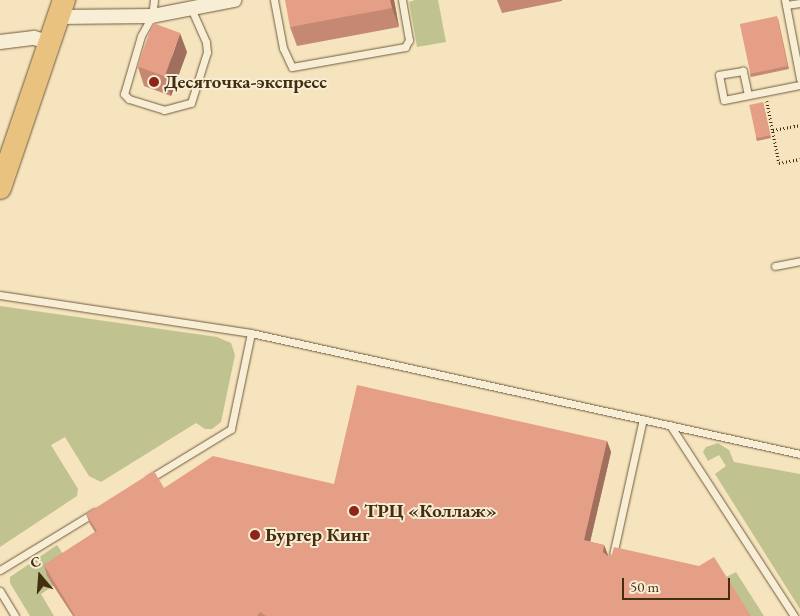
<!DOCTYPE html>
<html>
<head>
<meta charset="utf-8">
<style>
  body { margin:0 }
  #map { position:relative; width:800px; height:616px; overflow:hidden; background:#f5e4be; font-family:"EB Garamond",serif }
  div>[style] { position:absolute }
  .green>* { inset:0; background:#c0c38f }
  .path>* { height:2.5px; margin-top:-1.25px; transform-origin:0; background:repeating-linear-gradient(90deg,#442e10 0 1px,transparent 0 3.5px) }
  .roads { filter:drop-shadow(0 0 1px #705c3c) drop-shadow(0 0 1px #705c3c) }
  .service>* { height:7px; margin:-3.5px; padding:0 3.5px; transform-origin:3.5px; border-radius:3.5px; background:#f8edd5 }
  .minor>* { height:14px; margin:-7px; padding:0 7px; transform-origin:7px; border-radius:7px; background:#f8edd5 }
  .trunk>* { height:22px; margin:-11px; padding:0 11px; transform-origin:11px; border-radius:11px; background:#eac27f }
  .wall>* { inset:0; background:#c58973 }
  .shaded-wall>* { inset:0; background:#a06f5e }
  .building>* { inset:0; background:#e59f86; transform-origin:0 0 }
  .dots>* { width:14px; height:14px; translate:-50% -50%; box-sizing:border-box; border:2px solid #f8edd5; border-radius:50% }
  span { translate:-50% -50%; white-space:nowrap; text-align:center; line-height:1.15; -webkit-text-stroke:4px #f8edd5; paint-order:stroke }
  .poi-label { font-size:19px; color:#442e10; font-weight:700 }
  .left { translate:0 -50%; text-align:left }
  .north { position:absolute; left:15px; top:551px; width:50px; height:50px; -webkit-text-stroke:4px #f8edd5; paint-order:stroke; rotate:342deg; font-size:14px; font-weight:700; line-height:20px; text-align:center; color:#442e10 }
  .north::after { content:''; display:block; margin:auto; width:18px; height:22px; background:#442e10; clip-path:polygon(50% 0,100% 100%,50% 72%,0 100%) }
  .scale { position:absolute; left:622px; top:578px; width:108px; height:22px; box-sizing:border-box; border:2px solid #442e10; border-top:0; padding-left:6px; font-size:15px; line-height:18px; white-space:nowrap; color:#442e10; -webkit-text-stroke:4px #f8edd5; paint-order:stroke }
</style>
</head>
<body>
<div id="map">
  <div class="green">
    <div style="clip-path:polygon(415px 0,438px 0,446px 42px,417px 47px,409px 2px)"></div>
    <div style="clip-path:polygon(0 306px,217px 337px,231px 343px,235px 355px,221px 422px,212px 429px,205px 429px,196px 423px,101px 482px,89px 476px,65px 437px,51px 445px,78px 489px,77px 496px,0 547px)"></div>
    <div style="clip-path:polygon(718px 443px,729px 450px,734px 462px,800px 474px,800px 609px,715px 474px,726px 466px,719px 455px,708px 461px,703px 452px,706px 447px)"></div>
    <div style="clip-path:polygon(57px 545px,75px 572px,41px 594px,54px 616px,30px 616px,10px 583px,10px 577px)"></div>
    <div style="clip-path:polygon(736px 572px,764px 616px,737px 616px,724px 578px)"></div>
  </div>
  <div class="path">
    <div style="left:767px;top:101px;width:63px;rotate:79deg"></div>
    <div style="left:779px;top:163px;width:21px;rotate:-11deg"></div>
    <div style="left:773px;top:130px;width:27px;rotate:-10deg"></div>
  </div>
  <div class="roads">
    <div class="service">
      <div style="left:154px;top:0;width:16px;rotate:97deg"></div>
      <div style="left:152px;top:16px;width:23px;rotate:119deg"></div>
      <div style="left:141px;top:36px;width:60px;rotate:106.3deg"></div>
      <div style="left:124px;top:94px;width:7px;rotate:45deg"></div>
      <div style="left:129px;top:99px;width:37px;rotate:17deg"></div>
      <div style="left:164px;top:110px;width:28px;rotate:-15deg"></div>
      <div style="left:191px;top:103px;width:53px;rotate:-72.6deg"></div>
      <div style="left:207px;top:52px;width:10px;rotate:-96deg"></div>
      <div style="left:206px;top:42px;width:37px;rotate:-114deg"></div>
      <div style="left:274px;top:0;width:49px;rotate:79.4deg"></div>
      <div style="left:283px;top:48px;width:21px;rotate:65deg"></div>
      <div style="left:292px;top:67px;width:115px;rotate:-10deg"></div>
      <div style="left:405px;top:47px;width:8px;rotate:-60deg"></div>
      <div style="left:409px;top:40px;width:41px;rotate:-99.9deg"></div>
      <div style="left:785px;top:0;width:80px;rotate:79.2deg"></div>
      <div style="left:786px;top:5px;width:14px;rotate:-8deg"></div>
      <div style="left:748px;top:95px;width:25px;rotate:-102deg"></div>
      <div style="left:743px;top:71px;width:24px;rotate:171deg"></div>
      <div style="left:719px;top:75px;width:25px;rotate:79deg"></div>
      <div style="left:724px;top:100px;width:77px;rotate:-11.2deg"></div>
      <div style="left:775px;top:266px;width:25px;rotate:-11deg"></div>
      <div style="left:0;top:295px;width:254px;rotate:8.6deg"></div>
      <div style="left:251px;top:333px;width:98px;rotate:101.8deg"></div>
      <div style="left:231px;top:429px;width:96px;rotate:148.6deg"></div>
      <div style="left:251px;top:333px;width:562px;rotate:12.43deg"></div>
      <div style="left:670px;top:425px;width:228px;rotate:57deg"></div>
      <div style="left:613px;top:555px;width:139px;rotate:-77.6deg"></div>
      <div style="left:0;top:570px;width:111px;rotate:-31.4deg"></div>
      <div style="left:0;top:591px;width:29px;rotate:59deg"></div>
    </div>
    <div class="minor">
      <div style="left:58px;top:17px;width:94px;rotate:-0.6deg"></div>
      <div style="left:152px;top:16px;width:84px;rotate:-11deg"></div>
      <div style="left:0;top:42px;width:34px;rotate:-7deg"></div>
      <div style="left:34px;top:38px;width:16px;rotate:15deg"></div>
    </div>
    <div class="trunk">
      <div style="left:0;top:188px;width:199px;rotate:-71.2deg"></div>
    </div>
  </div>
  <div class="wall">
    <div style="clip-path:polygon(394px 0,399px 27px,297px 46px,290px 27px)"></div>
    <div style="clip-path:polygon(497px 0,562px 0,562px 1px,502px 13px)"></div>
    <div style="clip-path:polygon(778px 18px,789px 69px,751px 77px,750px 74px)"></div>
    <div style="clip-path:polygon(187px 52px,171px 96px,144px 86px,138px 67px)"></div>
    <div style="clip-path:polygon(763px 102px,771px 138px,757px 141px,756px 138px)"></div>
    <div style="clip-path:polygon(607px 441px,611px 452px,590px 542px,604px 545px,608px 556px,751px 616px,73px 616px,47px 576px,44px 565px,95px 532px,90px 524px,86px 514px,164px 488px,334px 484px)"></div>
  </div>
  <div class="shaded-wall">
    <div style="clip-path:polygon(390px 0,394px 0,399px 27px,392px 8px)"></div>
    <div style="clip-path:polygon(180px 33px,187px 52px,171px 96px,165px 77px)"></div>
    <div style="clip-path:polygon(607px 441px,611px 452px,588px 551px,584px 540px)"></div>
    <div style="clip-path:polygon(604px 545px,608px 555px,607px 562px,603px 552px)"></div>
  </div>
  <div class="building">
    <div style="clip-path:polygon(285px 0,390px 0,392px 8px,290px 27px)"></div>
    <div style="left:777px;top:16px;width:51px;height:38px;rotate:78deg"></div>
    <div style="left:153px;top:23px;width:29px;height:46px;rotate:20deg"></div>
    <div style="left:763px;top:102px;width:34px;height:14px;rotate:78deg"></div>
    <div style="clip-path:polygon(357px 385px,607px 441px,584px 540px,604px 545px,603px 552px,608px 556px,612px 554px,614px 547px,699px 566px,714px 557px,751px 616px,266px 616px,260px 612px,257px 616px,75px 616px,44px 565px,97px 531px,86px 514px,154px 471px,164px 488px,213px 456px,334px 484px)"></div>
  </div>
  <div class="dots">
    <div style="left:154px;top:82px;background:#8f2418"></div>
    <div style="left:354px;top:511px;background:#8f2418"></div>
    <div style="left:255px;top:535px;background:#8f2418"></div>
  </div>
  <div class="poi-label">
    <span class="left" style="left:164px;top:82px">Десяточка-экспресс</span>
    <span class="left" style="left:364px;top:511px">ТРЦ «Коллаж»</span>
    <span class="left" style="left:265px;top:535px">Бургер Кинг</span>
  </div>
  <div class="north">С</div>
  <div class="scale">50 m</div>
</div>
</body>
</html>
